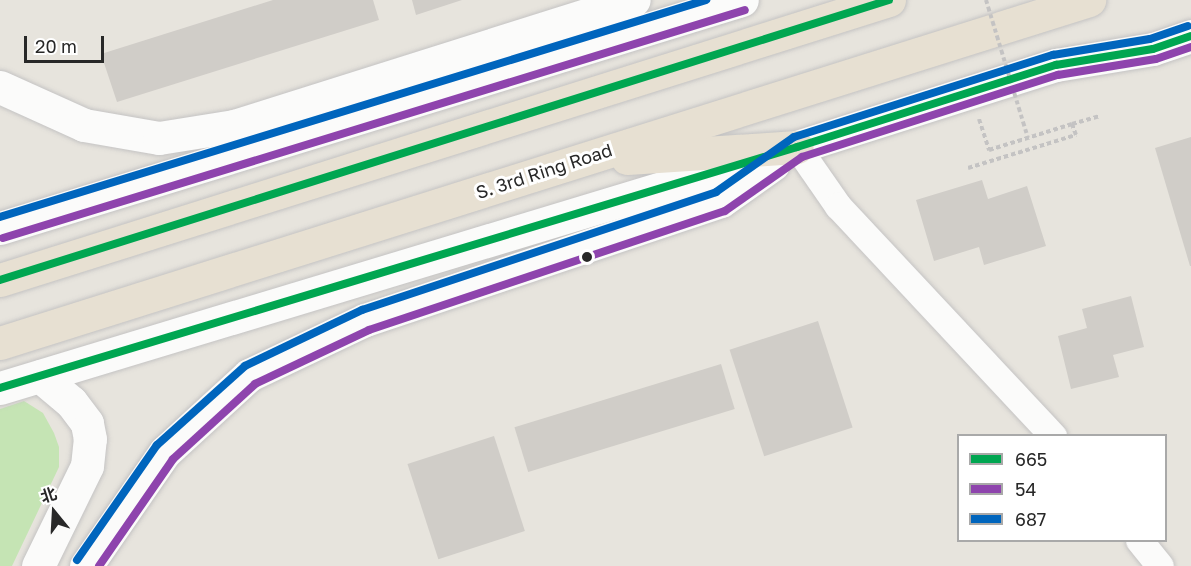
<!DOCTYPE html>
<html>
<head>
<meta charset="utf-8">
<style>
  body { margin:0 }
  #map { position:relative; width:1191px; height:566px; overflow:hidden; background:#e7e4dd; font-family:"Golos Text","Noto Sans SC",sans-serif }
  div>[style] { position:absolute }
  .green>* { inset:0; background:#c5e4b4 }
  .building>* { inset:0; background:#d0cdc8; transform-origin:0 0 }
  .path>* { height:4px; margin-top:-2px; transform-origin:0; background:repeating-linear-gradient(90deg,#c4c3c3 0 4.5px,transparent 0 7.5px) }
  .roads { filter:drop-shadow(0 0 2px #c4c3c3) drop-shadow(0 0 2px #c4c3c3) }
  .minor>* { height:27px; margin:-13.5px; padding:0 13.5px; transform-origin:13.5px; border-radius:13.5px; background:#fbfbfa }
  .tertiary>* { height:33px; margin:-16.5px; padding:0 16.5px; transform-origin:16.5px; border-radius:16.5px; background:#fbfbfa }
  .trunk>* { height:33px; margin:-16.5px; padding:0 16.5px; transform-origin:16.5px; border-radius:16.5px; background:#e7e0d2 }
  .path-bridge>* { height:4px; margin-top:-2px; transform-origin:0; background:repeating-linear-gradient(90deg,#c4c3c3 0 4.5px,transparent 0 7.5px) }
  .bus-1>* { height:8px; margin:-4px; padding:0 4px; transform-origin:4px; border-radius:4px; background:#00a651 }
  .bus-2>* { height:8px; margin:-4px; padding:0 4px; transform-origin:4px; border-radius:4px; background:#8e44ad }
  .bus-3>* { height:8px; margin:-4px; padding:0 4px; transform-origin:4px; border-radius:4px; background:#0065bd }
  .dots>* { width:16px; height:16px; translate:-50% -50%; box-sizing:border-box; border:3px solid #fff; border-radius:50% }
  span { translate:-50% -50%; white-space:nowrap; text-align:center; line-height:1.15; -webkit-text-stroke:6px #fff; paint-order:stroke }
  .street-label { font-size:18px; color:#282828 }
  .legend { position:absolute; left:957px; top:434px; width:210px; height:108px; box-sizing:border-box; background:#fff; border:2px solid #a9a9a9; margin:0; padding:8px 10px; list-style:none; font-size:18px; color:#282828 }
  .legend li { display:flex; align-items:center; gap:12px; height:30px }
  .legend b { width:30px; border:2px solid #a9a9a9 }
  .north { position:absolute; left:24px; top:482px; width:60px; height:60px; -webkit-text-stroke:4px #fff; paint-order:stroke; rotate:342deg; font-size:16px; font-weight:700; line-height:24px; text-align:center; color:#282828 }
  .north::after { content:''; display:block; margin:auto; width:21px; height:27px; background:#282828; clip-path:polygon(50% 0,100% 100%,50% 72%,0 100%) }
  .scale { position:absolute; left:24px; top:36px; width:80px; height:27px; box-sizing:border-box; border:3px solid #282828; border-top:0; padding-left:8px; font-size:18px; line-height:21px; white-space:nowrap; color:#282828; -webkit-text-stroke:4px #fff; paint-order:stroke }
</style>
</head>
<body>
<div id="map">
  <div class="green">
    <div style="clip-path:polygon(24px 401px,43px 413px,54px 433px,59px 447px,59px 467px,12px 566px,0 566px,0 409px)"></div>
  </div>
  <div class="building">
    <div style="clip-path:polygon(273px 0,373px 0,379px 20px,117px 102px,101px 54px)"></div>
    <div style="clip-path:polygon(412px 0,462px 0,416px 15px)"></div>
    <div style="clip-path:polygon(1191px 137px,1191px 266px,1190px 266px,1155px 148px)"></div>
    <div style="clip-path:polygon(982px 180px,988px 199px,1027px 186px,1046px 246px,984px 265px,979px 247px,934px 261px,916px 200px)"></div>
    <div style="clip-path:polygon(1131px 296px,1144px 347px,1113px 355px,1119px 377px,1071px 389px,1058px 336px,1087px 328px,1082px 309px)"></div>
    <div style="left:818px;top:321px;width:112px;height:93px;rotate:72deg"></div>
    <div style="left:721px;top:364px;width:47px;height:216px;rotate:73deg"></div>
    <div style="left:494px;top:436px;width:100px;height:91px;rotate:72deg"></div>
  </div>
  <div class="path">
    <div style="left:979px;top:119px;width:33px;rotate:72deg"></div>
    <div style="left:989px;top:150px;width:87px;rotate:-17.4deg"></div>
    <div style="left:968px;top:168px;width:113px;rotate:-17deg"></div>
    <div style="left:1076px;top:135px;width:12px;rotate:-110deg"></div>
    <div style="left:1072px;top:124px;width:29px;rotate:-16deg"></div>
  </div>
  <div class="roads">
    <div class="minor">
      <div style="left:797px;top:147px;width:72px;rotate:55.2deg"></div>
      <div style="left:838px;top:206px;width:315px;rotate:46.9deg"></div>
      <div style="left:1139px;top:540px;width:33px;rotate:51deg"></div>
    </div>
    <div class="tertiary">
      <div style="left:0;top:87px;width:92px;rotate:24.3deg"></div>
      <div style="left:84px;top:125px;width:76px;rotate:9.8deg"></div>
      <div style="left:159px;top:138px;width:76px;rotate:-9.1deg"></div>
      <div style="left:234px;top:126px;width:419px;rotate:-17.5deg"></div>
      <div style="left:0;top:228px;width:776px;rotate:-17.08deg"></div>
      <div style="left:0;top:388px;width:833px;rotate:-16.82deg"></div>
      <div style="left:797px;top:147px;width:272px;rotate:-17.6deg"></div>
      <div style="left:1056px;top:65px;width:98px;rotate:-9.4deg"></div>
      <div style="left:1153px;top:49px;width:40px;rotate:-18.9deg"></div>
      <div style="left:38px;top:566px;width:111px;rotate:-63.9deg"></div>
      <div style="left:87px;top:466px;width:27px;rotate:-84deg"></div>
      <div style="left:90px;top:439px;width:16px;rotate:-101deg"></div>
      <div style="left:87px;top:423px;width:26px;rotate:-127deg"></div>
      <div style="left:71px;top:402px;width:40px;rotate:-140deg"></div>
      <div style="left:86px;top:566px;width:139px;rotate:-55.3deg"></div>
      <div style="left:165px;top:452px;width:114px;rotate:-42.5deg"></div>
      <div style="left:249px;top:375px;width:128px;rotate:-25.4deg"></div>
      <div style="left:365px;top:320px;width:375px;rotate:-18.5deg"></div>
      <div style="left:721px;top:201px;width:64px;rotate:-35.4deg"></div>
    </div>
    <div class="trunk">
      <div style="left:627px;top:158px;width:170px;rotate:-3.7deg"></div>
      <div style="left:0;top:280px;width:932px;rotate:-17.48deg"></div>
      <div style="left:0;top:343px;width:1142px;rotate:-17.48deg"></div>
    </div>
  </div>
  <div class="path-bridge">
    <div style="left:986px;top:0;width:144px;rotate:73.1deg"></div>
  </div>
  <div class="bus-1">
    <div style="left:0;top:280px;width:932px;rotate:-17.48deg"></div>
    <div style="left:0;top:388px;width:833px;rotate:-16.82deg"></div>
    <div style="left:797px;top:147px;width:272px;rotate:-17.6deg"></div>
    <div style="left:1056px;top:65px;width:98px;rotate:-9.4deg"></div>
    <div style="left:1153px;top:49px;width:40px;rotate:-18.9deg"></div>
  </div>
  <div class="bus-2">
    <div style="left:3px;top:238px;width:776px;rotate:-17.08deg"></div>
    <div style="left:99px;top:566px;width:130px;rotate:-55.3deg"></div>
    <div style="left:173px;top:459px;width:111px;rotate:-42.4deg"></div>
    <div style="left:255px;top:384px;width:126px;rotate:-25.3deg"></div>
    <div style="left:369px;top:330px;width:375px;rotate:-18.5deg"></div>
    <div style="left:725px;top:211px;width:94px;rotate:-35deg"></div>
    <div style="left:802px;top:157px;width:269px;rotate:-17.8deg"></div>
    <div style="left:1058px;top:75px;width:99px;rotate:-9.3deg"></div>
    <div style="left:1156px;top:59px;width:37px;rotate:-19deg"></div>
  </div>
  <div class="bus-3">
    <div style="left:0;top:217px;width:739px;rotate:-17.09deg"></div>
    <div style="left:77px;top:560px;width:140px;rotate:-55.2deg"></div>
    <div style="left:157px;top:445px;width:118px;rotate:-41.9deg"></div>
    <div style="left:245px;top:366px;width:130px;rotate:-25.6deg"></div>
    <div style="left:362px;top:310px;width:373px;rotate:-18.4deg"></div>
    <div style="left:716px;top:192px;width:95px;rotate:-35.2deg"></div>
    <div style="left:794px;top:137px;width:272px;rotate:-17.6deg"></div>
    <div style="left:1053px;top:55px;width:98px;rotate:-9.4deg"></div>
    <div style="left:1150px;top:39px;width:40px;rotate:-18.9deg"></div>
  </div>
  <div class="dots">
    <div style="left:587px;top:257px;background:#282828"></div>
  </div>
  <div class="street-label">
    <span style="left:544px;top:171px;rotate:-18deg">S. 3rd Ring Road</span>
  </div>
  <ul class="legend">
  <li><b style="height:8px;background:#00a651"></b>665</li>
  <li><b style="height:8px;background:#8e44ad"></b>54</li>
  <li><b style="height:8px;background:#0065bd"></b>687</li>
  </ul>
  <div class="north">北</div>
  <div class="scale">20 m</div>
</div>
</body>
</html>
